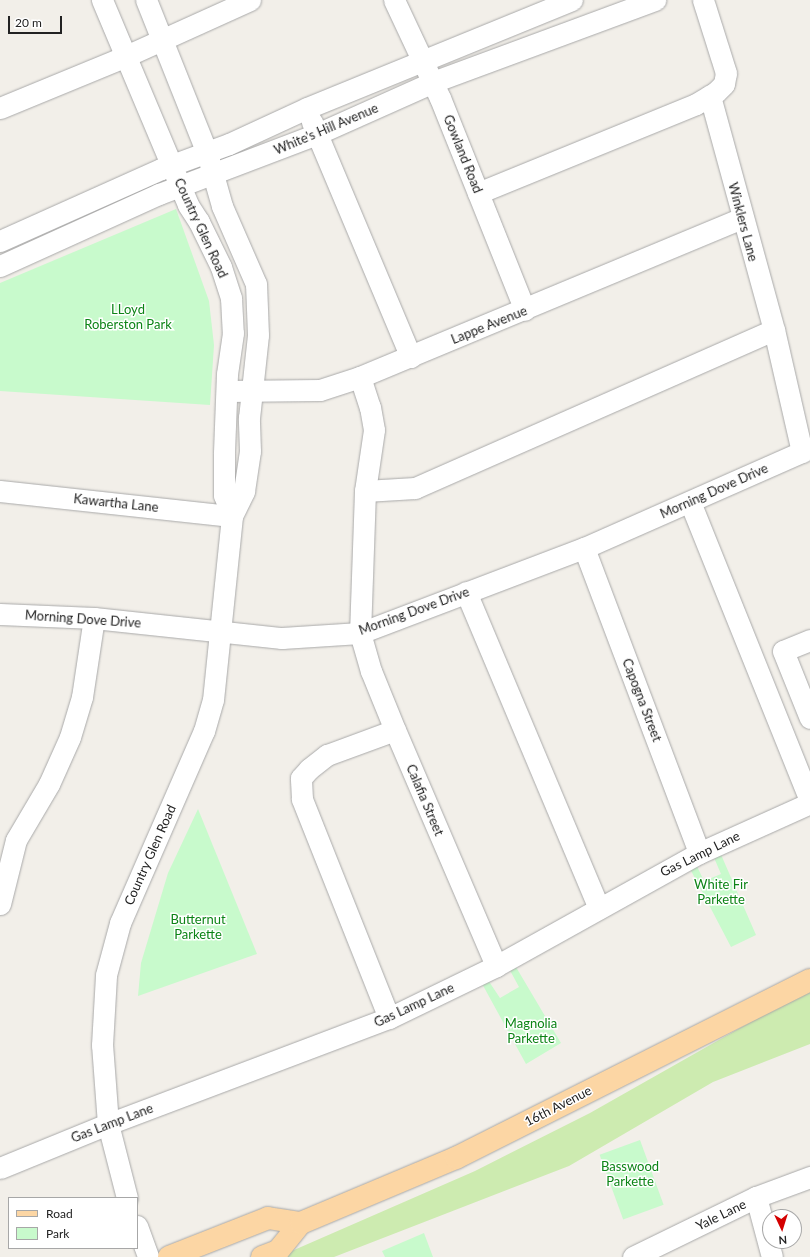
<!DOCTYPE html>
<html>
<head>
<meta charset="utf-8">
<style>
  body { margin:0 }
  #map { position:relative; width:810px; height:1257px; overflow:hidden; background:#f2efe9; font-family:Lato,sans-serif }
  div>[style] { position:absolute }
  .grass>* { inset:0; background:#cdebb0 }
  .park>* { inset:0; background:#c8facc; transform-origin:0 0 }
  .roads { filter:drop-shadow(0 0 1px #a9a9a9) drop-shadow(0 0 1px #a9a9a9) }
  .minor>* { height:21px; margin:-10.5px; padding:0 10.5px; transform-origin:10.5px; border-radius:10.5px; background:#fff }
  .major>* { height:22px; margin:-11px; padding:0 11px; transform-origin:11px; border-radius:11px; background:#fcd6a4 }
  span { translate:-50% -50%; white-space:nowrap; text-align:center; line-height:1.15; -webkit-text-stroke:3px #fff; paint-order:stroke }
  .street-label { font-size:13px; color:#222 }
  .park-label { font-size:13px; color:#0c8416 }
  .legend { position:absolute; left:8px; top:1197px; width:130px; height:52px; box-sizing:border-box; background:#fff; border:1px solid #a7a7a7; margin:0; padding:5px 7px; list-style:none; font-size:12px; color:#222 }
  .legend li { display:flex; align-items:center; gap:8px; height:20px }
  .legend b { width:20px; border:1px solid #a7a7a7 }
  .north { position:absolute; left:762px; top:1209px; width:40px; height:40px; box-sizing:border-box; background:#fff; border:1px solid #a7a7a7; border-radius:50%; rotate:176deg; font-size:11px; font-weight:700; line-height:16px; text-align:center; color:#222 }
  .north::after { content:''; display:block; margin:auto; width:14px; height:18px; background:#d40000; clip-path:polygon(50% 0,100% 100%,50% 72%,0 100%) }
  .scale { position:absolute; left:8px; top:16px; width:54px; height:18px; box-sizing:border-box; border:2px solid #222; border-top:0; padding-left:5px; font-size:12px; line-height:14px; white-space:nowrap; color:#222; -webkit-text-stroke:3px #fff; paint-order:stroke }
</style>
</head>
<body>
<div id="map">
  <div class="grass">
    <div style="clip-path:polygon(810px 991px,810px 1044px,713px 1082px,569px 1166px,334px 1257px,278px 1257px,475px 1171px,590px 1113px,800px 994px)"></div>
  </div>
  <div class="park">
    <div style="clip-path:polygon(176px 209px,209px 301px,214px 345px,210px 405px,0 391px,0 283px)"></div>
    <div style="clip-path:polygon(198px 809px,257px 954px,138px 996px,141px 963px,168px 873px)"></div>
    <div style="clip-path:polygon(719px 850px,756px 935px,731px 947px,687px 863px,694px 860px,704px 881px,721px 874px,712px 853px)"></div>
    <div style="clip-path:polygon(513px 962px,561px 1043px,526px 1064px,480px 980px,486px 977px,500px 998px,519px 987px,507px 965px)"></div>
    <div style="left:640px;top:1140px;width:69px;height:43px;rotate:70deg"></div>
    <div style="clip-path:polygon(424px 1233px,433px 1257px,385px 1257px,382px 1251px)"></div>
  </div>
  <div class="roads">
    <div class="minor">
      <div style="left:102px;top:0;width:222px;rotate:67.2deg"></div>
      <div style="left:188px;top:205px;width:20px;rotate:57deg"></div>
      <div style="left:199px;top:222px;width:50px;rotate:63.9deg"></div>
      <div style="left:221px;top:267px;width:33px;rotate:72deg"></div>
      <div style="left:231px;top:298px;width:35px;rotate:87deg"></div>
      <div style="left:233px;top:333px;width:41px;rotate:98.3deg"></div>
      <div style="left:227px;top:374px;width:79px;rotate:92.2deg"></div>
      <div style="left:224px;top:453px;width:42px;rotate:90deg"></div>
      <div style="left:224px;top:495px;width:22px;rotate:69deg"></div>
      <div style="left:394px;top:0;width:108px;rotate:64.9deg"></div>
      <div style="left:440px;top:98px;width:228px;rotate:68.2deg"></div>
      <div style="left:0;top:108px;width:136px;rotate:-22.4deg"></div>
      <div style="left:126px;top:56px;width:136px;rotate:-24.3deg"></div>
      <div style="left:312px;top:122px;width:255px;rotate:67.2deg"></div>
      <div style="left:478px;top:193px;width:235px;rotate:-22.2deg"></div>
      <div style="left:696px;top:104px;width:23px;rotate:-31deg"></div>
      <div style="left:716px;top:92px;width:11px;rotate:-45deg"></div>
      <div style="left:724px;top:84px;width:11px;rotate:-80deg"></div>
      <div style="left:726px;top:73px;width:77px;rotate:-107.5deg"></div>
      <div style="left:0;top:241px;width:176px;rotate:-24.1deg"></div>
      <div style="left:161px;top:169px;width:72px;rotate:-20.2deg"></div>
      <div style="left:229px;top:144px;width:86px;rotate:-24.8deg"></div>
      <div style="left:307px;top:108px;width:286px;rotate:-22.2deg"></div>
      <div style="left:0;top:266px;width:175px;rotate:-24.4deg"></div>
      <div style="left:159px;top:194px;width:169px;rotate:-20.8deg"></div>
      <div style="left:317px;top:134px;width:127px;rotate:-24.1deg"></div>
      <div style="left:433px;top:82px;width:237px;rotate:-20.3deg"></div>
      <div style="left:360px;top:377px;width:32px;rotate:72deg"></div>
      <div style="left:370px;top:407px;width:23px;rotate:80deg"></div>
      <div style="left:374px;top:430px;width:62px;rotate:98.4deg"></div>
      <div style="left:365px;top:491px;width:142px;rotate:92deg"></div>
      <div style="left:360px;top:633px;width:40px;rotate:74deg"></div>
      <div style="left:371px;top:671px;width:64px;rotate:67.9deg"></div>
      <div style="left:395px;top:730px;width:257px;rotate:66.8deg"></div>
      <div style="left:227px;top:391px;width:93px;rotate:-0.6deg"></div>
      <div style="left:320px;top:390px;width:42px;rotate:-18deg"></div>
      <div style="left:360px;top:377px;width:414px;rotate:-22.6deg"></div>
      <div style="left:0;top:491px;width:233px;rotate:6.2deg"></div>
      <div style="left:365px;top:491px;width:50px;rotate:-3.4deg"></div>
      <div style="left:415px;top:488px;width:392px;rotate:-23.8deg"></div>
      <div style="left:690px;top:502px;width:321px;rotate:68.1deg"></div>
      <div style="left:584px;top:548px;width:326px;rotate:69.3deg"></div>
      <div style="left:466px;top:592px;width:343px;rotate:67.2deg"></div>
      <div style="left:0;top:614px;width:94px;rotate:2.4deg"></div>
      <div style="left:94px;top:618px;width:189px;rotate:6.1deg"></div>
      <div style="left:282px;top:638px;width:78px;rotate:-3.7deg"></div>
      <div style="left:360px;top:633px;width:240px;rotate:-20.8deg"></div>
      <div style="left:584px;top:548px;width:238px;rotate:-23.8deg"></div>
      <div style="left:802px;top:452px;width:125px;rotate:-102.9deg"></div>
      <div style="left:774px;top:330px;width:243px;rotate:-105.3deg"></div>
      <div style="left:810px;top:640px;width:29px;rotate:158deg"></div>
      <div style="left:783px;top:651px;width:72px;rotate:68.1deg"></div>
      <div style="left:0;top:904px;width:66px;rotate:-76deg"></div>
      <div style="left:16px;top:840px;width:65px;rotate:-59.5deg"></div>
      <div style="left:49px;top:784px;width:51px;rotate:-65.9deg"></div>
      <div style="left:70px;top:737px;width:42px;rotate:-73.3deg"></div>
      <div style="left:82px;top:697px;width:80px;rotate:-81.4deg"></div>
      <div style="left:389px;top:1018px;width:236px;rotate:-111.7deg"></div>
      <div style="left:302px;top:799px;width:21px;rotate:-93deg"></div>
      <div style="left:301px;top:778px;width:12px;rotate:-48deg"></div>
      <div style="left:309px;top:769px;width:23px;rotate:-38deg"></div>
      <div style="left:327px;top:755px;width:72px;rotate:-20.2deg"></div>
      <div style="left:0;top:1168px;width:117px;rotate:-22.2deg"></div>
      <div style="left:108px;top:1124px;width:300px;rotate:-20.7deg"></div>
      <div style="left:389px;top:1018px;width:119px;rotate:-25.9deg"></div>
      <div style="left:496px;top:966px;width:232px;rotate:-29.1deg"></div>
      <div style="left:699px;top:853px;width:122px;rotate:-24.2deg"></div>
      <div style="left:756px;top:1197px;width:62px;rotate:75.1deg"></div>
      <div style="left:127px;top:1198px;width:76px;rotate:-104.4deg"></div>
      <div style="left:108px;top:1124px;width:79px;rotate:-94.3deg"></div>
      <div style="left:102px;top:1045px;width:70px;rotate:-86.7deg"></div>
      <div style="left:106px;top:975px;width:54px;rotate:-74.9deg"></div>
      <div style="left:120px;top:923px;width:210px;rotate:-66.4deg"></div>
      <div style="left:204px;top:731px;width:32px;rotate:-74deg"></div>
      <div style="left:213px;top:700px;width:185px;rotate:-84.1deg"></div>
      <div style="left:232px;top:516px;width:28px;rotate:-64deg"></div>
      <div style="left:244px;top:491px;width:40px;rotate:-81.5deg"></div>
      <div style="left:250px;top:451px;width:33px;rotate:-92deg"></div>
      <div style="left:249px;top:418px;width:83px;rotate:-83.8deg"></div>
      <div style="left:258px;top:335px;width:51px;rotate:-92.2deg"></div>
      <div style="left:256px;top:284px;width:85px;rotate:-113.6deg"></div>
      <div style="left:222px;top:206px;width:55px;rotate:-105.8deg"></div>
      <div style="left:207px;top:153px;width:165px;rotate:-111.7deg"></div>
      <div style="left:137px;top:1226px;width:33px;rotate:70deg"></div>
      <div style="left:633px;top:1257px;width:137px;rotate:-26deg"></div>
      <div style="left:756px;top:1197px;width:58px;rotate:-20.3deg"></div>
    </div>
    <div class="major">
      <div style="left:169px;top:1257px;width:106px;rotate:-21.5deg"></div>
      <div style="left:268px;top:1218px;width:33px;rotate:9deg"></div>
      <div style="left:262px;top:1257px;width:17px;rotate:-21deg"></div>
      <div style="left:278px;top:1251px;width:36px;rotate:-51deg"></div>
      <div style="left:301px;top:1223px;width:168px;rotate:-22.8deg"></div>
      <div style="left:456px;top:1158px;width:396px;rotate:-26.7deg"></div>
    </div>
  </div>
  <div class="street-label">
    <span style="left:326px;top:129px;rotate:-23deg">White's Hill Avenue</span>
    <span style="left:463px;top:154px;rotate:68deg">Gowland Road</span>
    <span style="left:743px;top:222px;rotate:75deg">Winklers Lane</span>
    <span style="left:201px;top:228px;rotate:65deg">Country Glen Road</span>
    <span style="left:489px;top:325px;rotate:-22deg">Lappe Avenue</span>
    <span style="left:714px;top:491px;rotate:-24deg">Morning Dove Drive</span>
    <span style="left:116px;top:503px;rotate:6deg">Kawartha Lane</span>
    <span style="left:414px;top:611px;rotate:-20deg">Morning Dove Drive</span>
    <span style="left:83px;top:619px;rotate:4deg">Morning Dove Drive</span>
    <span style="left:642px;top:700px;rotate:69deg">Capogna Street</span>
    <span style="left:425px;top:800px;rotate:67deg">Calafia Street</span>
    <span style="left:700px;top:854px;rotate:-26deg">Gas Lamp Lane</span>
    <span style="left:150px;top:855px;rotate:-66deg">Country Glen Road</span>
    <span style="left:414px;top:1005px;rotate:-25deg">Gas Lamp Lane</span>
    <span style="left:558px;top:1106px;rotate:-27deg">16th Avenue</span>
    <span style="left:112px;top:1123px;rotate:-21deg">Gas Lamp Lane</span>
    <span style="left:721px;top:1215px;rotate:-26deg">Yale Lane</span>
  </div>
  <div class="park-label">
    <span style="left:128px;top:317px">LLoyd<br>Roberston Park</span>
    <span style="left:721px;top:892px">White Fir<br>Parkette</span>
    <span style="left:198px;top:927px">Butternut<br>Parkette</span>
    <span style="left:531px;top:1031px">Magnolia<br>Parkette</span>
    <span style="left:630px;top:1174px">Basswood<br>Parkette</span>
  </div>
  <ul class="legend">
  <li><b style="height:5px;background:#fcd6a4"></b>Road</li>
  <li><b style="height:11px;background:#c8facc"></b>Park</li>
  </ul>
  <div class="north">N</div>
  <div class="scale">20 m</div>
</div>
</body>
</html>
